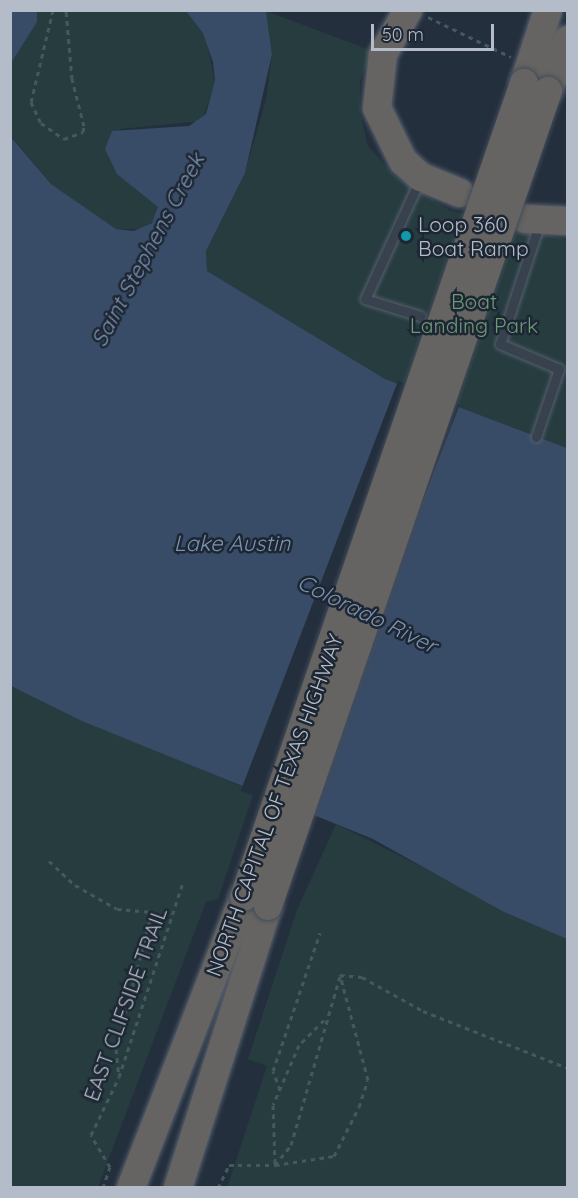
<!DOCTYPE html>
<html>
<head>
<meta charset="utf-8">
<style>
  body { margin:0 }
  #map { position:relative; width:578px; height:1198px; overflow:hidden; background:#242f3e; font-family:Quicksand,sans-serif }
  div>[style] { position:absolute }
  .green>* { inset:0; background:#263c3f }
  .water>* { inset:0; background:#394c67 }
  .pier>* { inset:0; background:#242f3e; transform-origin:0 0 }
  .path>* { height:3px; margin-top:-1.5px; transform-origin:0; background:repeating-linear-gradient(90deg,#44595c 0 4.5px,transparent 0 9px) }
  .roads { filter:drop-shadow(0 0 2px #565f6c) drop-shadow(0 0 2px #565f6c) }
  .service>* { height:9px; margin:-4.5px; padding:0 4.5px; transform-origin:4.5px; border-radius:4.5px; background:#38414e }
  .trunk>* { height:28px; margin:-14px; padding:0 14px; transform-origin:14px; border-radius:14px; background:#656462 }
  .bridges { filter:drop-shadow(0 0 2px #434c59) drop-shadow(0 0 2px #434c59) }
  .trunk-bridge>* { height:28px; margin:-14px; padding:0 14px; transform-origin:14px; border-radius:14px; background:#656462 }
  .dots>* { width:16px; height:16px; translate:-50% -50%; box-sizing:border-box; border:3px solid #1d2633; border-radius:50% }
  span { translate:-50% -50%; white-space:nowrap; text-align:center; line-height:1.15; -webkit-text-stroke:5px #1d2633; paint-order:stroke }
  .poi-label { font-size:21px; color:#b4bcc9 }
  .left { translate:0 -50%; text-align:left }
  .park-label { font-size:21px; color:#6b9a76 }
  .street-label { font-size:21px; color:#b4bcc9 }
  .water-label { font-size:22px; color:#7c92b1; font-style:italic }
  .frame { position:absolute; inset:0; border:12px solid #b4bcc9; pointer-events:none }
  .scale { position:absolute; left:371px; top:24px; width:123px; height:27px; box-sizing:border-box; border:3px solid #b4bcc9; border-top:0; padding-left:8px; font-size:18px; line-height:21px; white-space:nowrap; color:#b4bcc9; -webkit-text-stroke:4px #1d2633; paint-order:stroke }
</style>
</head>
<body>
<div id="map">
  <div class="green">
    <div style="clip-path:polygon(37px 11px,188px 11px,205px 32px,215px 83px,202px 121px,120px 129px,158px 207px,158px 218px,142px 229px,116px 229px,51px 184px,11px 136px,10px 63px,37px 22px)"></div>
    <div style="clip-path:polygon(266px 11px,373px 51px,360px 80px,360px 113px,368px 146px,395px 176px,449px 210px,567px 240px,567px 448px,385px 379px,207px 271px,206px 251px,245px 173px,266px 100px,272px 54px)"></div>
    <div style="clip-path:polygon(10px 686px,254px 792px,218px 899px,206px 902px,98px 1187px,11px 1187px)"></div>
    <div style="clip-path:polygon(336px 824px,567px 939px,567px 1187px,227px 1188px,267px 1066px,248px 1059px,297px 910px)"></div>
  </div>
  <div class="water">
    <div style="clip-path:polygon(37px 11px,37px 22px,11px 63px,11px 12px)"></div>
    <div style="clip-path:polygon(186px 11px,266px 11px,272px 54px,245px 173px,206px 251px,207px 271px,385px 379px,567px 448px,567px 939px,502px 911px,373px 839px,82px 721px,11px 686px,10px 136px,51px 184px,116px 229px,134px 231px,152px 223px,158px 207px,117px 174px,105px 149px,112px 131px,189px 126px,206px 114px,215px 80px,213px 62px,203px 33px)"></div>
  </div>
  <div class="pier">
    <div style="left:398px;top:381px;width:66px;height:439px;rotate:21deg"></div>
  </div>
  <div class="path">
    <div style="left:53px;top:10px;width:95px;rotate:103.4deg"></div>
    <div style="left:31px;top:102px;width:23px;rotate:65deg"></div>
    <div style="left:41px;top:123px;width:28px;rotate:35deg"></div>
    <div style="left:64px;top:139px;width:20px;rotate:-20deg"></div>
    <div style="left:83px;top:132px;width:6px;rotate:-81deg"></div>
    <div style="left:84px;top:126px;width:49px;rotate:-104.3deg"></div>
    <div style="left:72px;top:79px;width:69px;rotate:-95deg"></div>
    <div style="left:428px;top:17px;width:92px;rotate:25.7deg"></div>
    <div style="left:49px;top:861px;width:35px;rotate:43deg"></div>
    <div style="left:75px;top:885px;width:48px;rotate:29.7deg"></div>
    <div style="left:117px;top:909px;width:35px;rotate:5deg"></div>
    <div style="left:152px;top:912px;width:142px;rotate:104.7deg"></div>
    <div style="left:116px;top:1049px;width:27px;rotate:84deg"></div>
    <div style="left:340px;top:975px;width:22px;rotate:5deg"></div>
    <div style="left:362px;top:977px;width:70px;rotate:29.1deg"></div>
    <div style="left:423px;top:1011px;width:156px;rotate:21.5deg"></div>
    <div style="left:324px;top:1020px;width:35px;rotate:135deg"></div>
    <div style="left:299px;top:1045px;width:65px;rotate:113.4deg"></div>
    <div style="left:273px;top:1105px;width:60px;rotate:88.1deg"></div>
    <div style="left:275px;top:1165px;width:60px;rotate:-8.7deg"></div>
    <div style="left:334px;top:1156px;width:55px;rotate:-63deg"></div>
    <div style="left:359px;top:1107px;width:28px;rotate:-72deg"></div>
    <div style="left:368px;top:1080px;width:109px;rotate:-104.9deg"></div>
    <div style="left:280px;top:1090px;width:20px;rotate:-110deg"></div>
    <div style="left:273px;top:1071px;width:146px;rotate:-71.2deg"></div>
    <div style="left:103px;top:1188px;width:22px;rotate:-72deg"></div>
    <div style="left:110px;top:1167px;width:37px;rotate:-121deg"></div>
    <div style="left:91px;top:1135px;width:64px;rotate:-64.2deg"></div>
    <div style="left:119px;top:1077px;width:205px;rotate:-71.8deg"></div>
    <div style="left:218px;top:1188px;width:25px;rotate:-64deg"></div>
    <div style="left:229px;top:1165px;width:46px"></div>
    <div style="left:275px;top:1165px;width:26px;rotate:-51deg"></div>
    <div style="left:291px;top:1145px;width:176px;rotate:-73.8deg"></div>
  </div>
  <div class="roads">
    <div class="service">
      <div style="left:420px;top:179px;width:132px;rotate:114.6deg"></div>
      <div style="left:365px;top:299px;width:58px;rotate:17.2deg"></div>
      <div style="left:536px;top:437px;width:72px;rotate:-71.3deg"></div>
      <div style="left:559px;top:369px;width:64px;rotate:-157deg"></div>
      <div style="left:500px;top:344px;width:125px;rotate:-71.9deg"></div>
    </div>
    <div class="trunk">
      <div style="left:408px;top:10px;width:51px;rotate:119.6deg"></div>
      <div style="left:383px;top:54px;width:54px;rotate:96.3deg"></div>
      <div style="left:377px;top:108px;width:59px;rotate:63.9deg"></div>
      <div style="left:403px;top:161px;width:24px;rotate:42deg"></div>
      <div style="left:421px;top:177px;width:42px;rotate:22.3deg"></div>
      <div style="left:524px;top:83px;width:77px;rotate:-71.8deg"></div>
      <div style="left:548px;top:91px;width:55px;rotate:-68.6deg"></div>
      <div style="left:526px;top:219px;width:42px;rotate:2.7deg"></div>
      <div style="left:131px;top:1188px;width:312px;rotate:-68.8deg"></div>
      <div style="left:178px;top:1188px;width:296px;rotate:-72.3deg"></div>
    </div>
  </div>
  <div class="bridges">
    <div class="trunk-bridge">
      <div style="left:244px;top:897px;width:861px;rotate:-71.02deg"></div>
      <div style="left:268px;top:906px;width:862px;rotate:-71.04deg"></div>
    </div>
  </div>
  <div class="dots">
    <div style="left:406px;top:236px;background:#0f9aa8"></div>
  </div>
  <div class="poi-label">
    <span class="left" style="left:418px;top:236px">Loop 360<br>Boat Ramp</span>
  </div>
  <div class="park-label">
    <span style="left:474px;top:313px">Boat<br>Landing Park</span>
  </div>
  <div class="street-label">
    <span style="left:274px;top:805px;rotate:-70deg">NORTH CAPITAL OF TEXAS HIGHWAY</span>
    <span style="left:125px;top:1004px;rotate:-70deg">EAST CLIFSIDE TRAIL</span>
  </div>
  <div class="water-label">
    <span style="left:148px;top:250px;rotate:-62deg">Saint Stephens Creek</span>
    <span style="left:232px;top:544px">Lake Austin</span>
    <span style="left:367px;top:614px;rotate:26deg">Colorado River</span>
  </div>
  <div class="frame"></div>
  <div class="scale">50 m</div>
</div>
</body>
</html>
